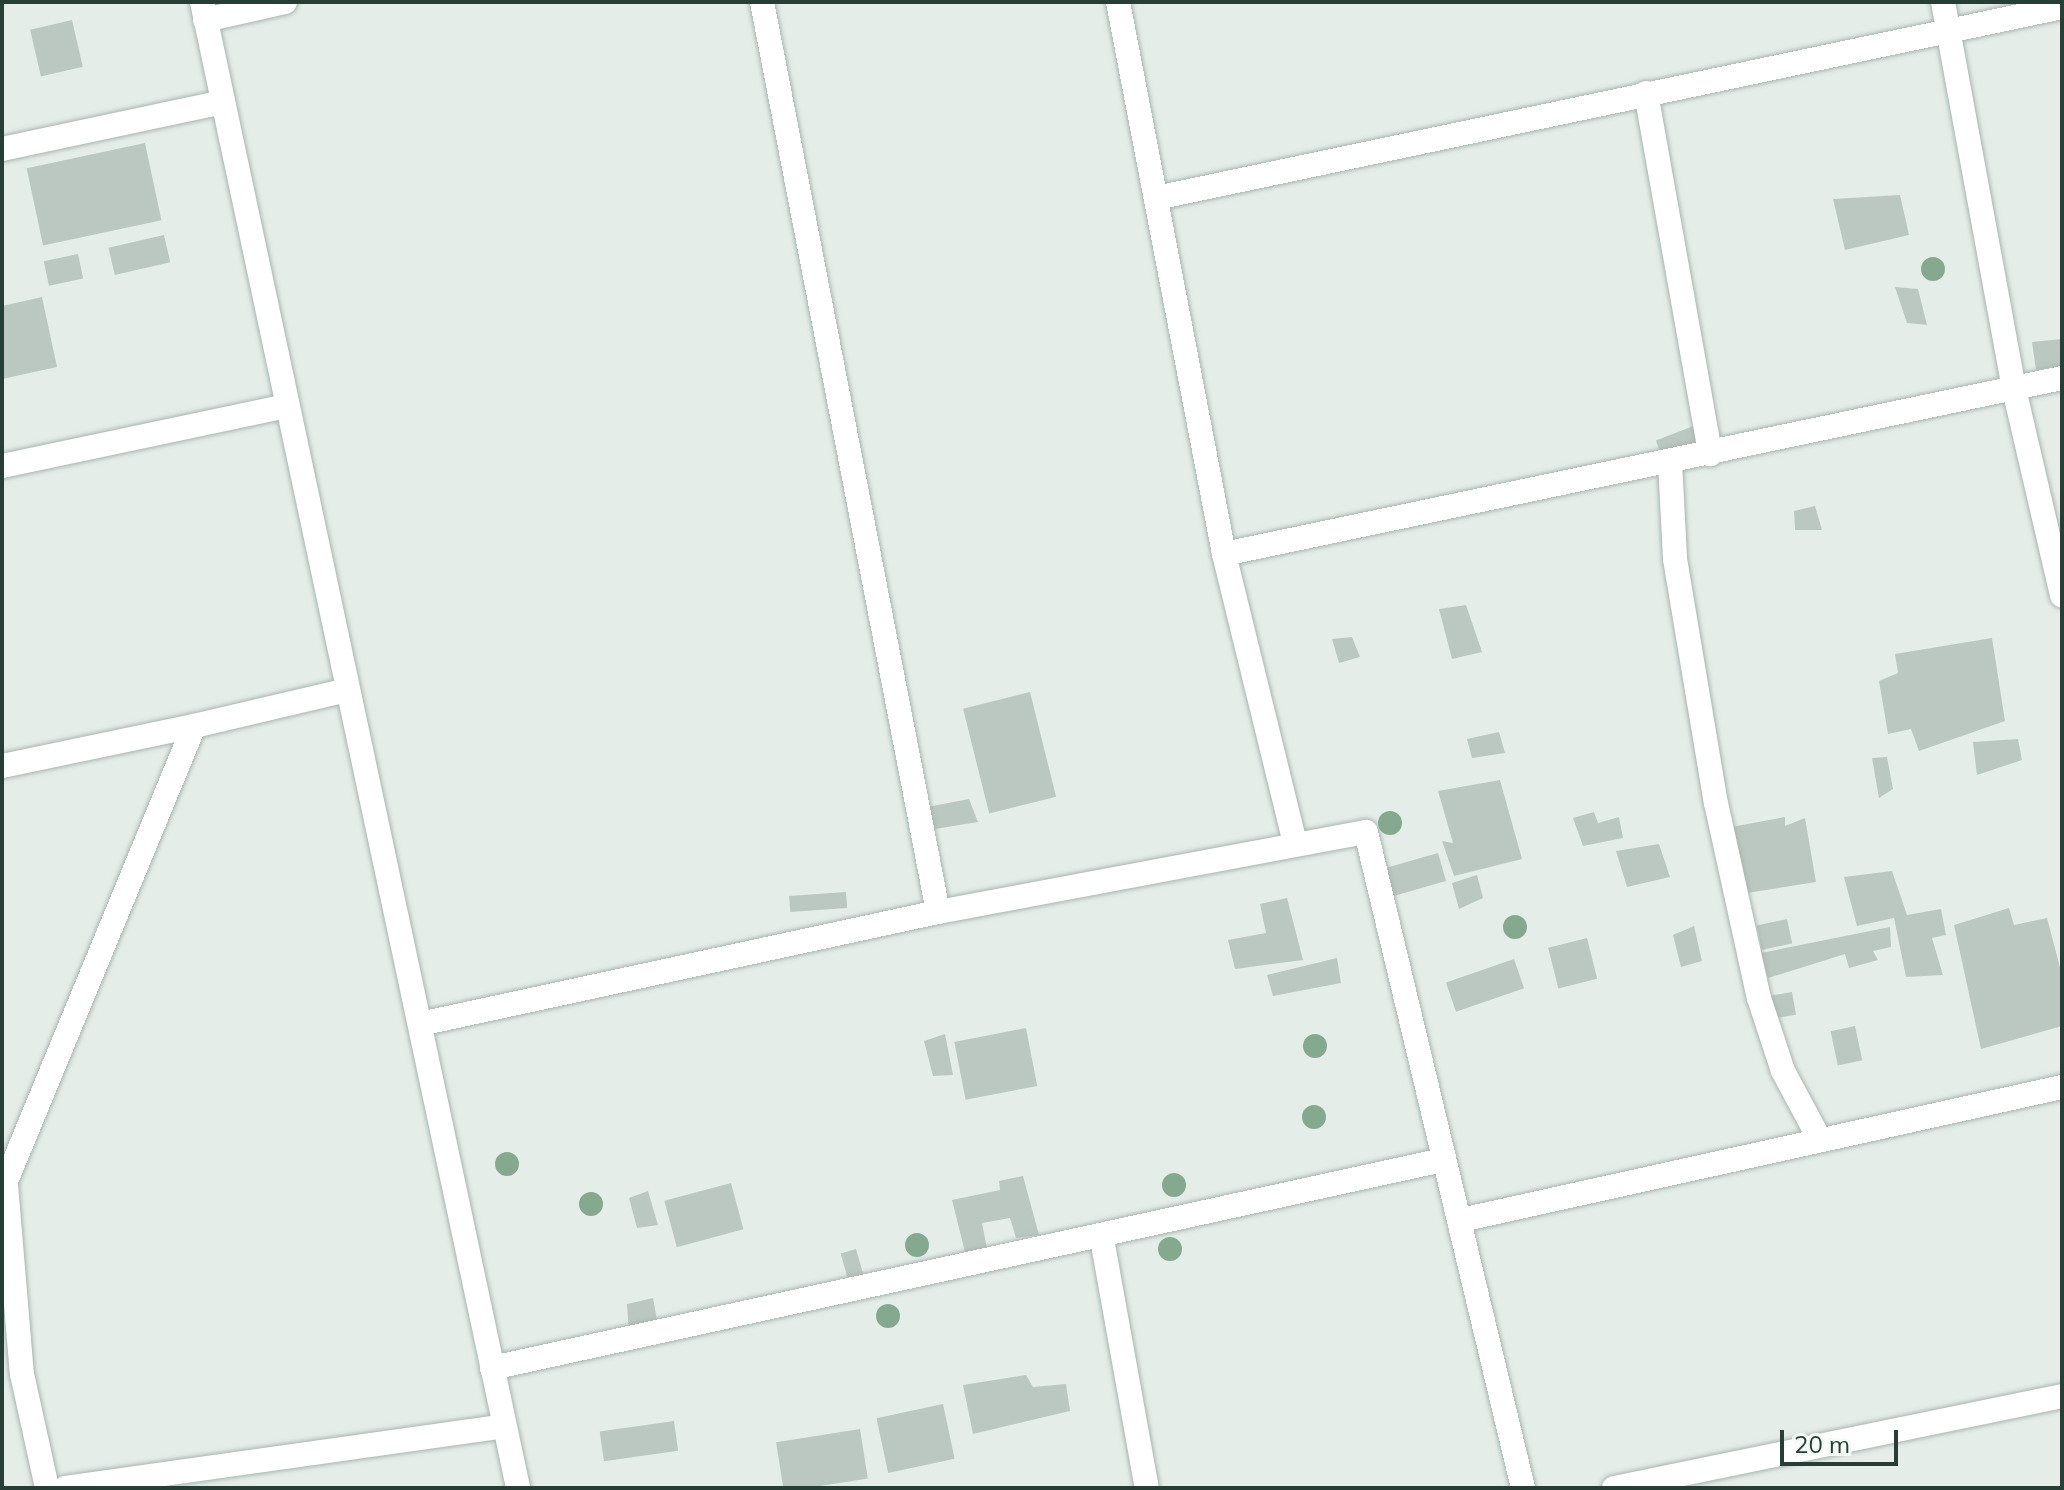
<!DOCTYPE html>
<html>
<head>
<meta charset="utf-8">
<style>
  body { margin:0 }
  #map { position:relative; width:2064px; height:1490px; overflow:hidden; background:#e5ede9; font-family:Mulish,sans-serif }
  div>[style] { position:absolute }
  .building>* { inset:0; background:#bbc8c2; transform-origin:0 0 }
  .roads { filter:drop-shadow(0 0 2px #a8b5af) drop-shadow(0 0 2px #a8b5af) }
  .minor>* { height:24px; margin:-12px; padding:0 12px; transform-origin:12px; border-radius:12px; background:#fff }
  .trees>* { width:24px; height:24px; margin:-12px; border-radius:50%; background:#84a98f }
  span { translate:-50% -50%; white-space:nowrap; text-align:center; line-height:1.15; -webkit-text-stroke:6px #f6faf7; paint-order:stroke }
  .frame { position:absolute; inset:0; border:4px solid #263e35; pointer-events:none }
  .scale { position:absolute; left:1780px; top:1430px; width:118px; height:36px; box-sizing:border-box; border:4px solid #263e35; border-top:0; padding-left:10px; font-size:24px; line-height:28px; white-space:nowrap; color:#263e35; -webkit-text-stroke:6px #f6faf7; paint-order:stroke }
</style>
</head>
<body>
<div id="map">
  <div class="building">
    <div style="left:72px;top:20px;width:48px;height:43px;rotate:77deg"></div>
    <div style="left:145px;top:143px;width:79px;height:121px;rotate:78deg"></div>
    <div style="clip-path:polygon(1900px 195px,1909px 235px,1845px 250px,1833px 199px)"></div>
    <div style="left:164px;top:235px;width:28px;height:57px;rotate:77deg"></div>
    <div style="left:78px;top:254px;width:25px;height:35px;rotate:78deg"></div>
    <div style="clip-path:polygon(1895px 287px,1918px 289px,1927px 325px,1907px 323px)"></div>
    <div style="clip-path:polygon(42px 297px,57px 367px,2px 379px,2px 306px)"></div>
    <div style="clip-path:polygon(2062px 339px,2062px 366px,2036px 370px,2032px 342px)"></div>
    <div style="left:1696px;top:425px;width:25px;height:43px;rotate:69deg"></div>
    <div style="clip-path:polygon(1815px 506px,1822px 530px,1795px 530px,1794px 511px)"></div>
    <div style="clip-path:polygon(1466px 605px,1482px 652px,1452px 659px,1439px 609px)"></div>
    <div style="clip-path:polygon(1352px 637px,1360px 657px,1339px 663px,1332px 639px)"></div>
    <div style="clip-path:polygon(1992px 638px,2005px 721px,1919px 751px,1911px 729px,1888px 734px,1879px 681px,1898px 673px,1895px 654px)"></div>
    <div style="left:1030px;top:692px;width:108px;height:69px;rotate:76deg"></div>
    <div style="clip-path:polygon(1499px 732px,1505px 753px,1472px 758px,1467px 739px)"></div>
    <div style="clip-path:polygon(2018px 739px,2022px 760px,1977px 775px,1973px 742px)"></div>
    <div style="clip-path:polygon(1887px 757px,1893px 789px,1879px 798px,1872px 758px)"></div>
    <div style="clip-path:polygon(1500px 780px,1522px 859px,1454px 876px,1442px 841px,1453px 843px,1438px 791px)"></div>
    <div style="clip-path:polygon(969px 799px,978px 822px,929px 830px,922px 808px)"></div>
    <div style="clip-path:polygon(1594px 812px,1598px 823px,1619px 817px,1623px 838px,1583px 846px,1573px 818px)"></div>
    <div style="clip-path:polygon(1785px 817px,1785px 826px,1805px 818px,1816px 882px,1741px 894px,1731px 827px)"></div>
    <div style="clip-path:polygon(1659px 844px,1670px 877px,1627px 887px,1616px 851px)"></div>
    <div style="left:1438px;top:853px;width:29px;height:60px;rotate:74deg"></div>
    <div style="clip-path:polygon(1892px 871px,1907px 915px,1941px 909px,1946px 935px,1932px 938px,1943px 975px,1906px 977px,1894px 918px,1857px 926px,1844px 877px)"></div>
    <div style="clip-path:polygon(1477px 875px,1483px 898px,1459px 909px,1452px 883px)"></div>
    <div style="left:846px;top:892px;width:16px;height:57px;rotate:86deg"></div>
    <div style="clip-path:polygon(1287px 898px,1303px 960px,1235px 969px,1228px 940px,1266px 933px,1260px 904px)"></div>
    <div style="clip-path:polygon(2009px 908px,2014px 925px,2047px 918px,2062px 975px,2062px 1026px,1981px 1049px,1954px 925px)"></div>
    <div style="left:1787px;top:919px;width:25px;height:31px;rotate:78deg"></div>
    <div style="clip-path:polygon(1694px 926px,1702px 961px,1681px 967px,1673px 935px)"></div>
    <div style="clip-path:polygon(1890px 927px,1891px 947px,1873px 951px,1878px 960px,1849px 968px,1845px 954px,1768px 978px,1761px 953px)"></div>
    <div style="left:1587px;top:938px;width:42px;height:40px;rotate:76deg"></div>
    <div style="clip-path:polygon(1337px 958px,1341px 983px,1273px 996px,1267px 975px)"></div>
    <div style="left:1514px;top:959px;width:31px;height:72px;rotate:71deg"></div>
    <div style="left:1792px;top:992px;width:23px;height:23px;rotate:80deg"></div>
    <div style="left:1855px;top:1026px;width:35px;height:25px;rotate:78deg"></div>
    <div style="left:1026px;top:1028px;width:59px;height:73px;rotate:79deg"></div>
    <div style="clip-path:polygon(945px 1034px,953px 1075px,933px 1076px,924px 1041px)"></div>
    <div style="clip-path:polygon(1023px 1176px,1039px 1235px,1016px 1238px,1010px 1218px,982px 1223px,989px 1259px,968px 1264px,952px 1200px,1000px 1190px,999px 1181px)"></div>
    <div style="left:731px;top:1183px;width:48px;height:69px;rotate:75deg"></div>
    <div style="clip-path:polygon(648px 1191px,658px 1225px,637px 1228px,629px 1198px)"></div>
    <div style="left:856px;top:1249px;width:37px;height:16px;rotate:74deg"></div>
    <div style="clip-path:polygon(653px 1298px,658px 1325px,629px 1334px,627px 1304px)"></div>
    <div style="clip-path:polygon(1026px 1375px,1033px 1387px,1066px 1384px,1070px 1411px,973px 1434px,963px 1385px)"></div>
    <div style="left:943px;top:1404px;width:56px;height:68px;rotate:78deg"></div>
    <div style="left:674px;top:1421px;width:30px;height:75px;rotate:82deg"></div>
    <div style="left:860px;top:1429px;width:50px;height:85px;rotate:81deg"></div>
  </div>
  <div class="roads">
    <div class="minor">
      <div style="left:202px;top:2px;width:1519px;rotate:77.99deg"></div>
      <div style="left:762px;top:2px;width:927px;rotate:79.05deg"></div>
      <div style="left:1118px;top:2px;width:562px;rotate:79.13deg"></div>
      <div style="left:1224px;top:554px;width:298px;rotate:76.2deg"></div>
      <div style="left:1943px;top:2px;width:393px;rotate:79.6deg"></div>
      <div style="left:2014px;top:389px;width:212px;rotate:76.9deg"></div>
      <div style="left:205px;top:20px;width:82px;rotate:-12.7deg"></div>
      <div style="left:1646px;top:93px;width:367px;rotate:79.9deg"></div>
      <div style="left:2px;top:149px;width:226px;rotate:-12deg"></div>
      <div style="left:1156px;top:198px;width:926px;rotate:-11.9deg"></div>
      <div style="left:1670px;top:462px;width:97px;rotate:87deg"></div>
      <div style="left:1675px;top:559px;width:247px;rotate:80.5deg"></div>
      <div style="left:1716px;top:803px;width:200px;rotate:77.6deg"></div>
      <div style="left:1759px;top:998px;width:77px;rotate:71.8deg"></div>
      <div style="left:1783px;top:1071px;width:78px;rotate:61.8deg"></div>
      <div style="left:2px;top:466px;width:291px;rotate:-11.9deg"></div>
      <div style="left:1224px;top:554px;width:856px;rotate:-11.86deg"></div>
      <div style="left:2px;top:766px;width:196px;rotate:-11.8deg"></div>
      <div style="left:420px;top:1024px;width:530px;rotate:-12.2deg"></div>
      <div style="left:938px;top:912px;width:435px;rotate:-10.6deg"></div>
      <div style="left:1366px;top:832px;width:675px;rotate:76.54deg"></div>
      <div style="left:6px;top:1185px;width:190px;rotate:85.2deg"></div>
      <div style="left:22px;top:1374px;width:117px;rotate:77.6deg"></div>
      <div style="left:2px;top:1191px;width:503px;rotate:-67.56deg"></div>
      <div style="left:194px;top:726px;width:158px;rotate:-13.2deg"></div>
      <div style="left:1461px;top:1220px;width:616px;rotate:-12.48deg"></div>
      <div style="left:1102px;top:1239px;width:253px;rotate:79.8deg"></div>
      <div style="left:492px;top:1368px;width:973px;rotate:-12.34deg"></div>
      <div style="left:65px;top:1488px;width:443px;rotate:-8deg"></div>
      <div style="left:1614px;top:1488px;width:457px;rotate:-11.6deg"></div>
    </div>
  </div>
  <div class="trees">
    <div style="left:1933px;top:269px"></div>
    <div style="left:1390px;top:823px"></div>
    <div style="left:1515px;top:927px"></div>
    <div style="left:1315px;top:1046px"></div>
    <div style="left:1314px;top:1117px"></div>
    <div style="left:507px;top:1164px"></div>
    <div style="left:1174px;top:1185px"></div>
    <div style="left:591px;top:1204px"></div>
    <div style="left:917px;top:1245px"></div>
    <div style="left:1170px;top:1249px"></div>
    <div style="left:888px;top:1316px"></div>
  </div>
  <div class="frame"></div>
  <div class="scale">20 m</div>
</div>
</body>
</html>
